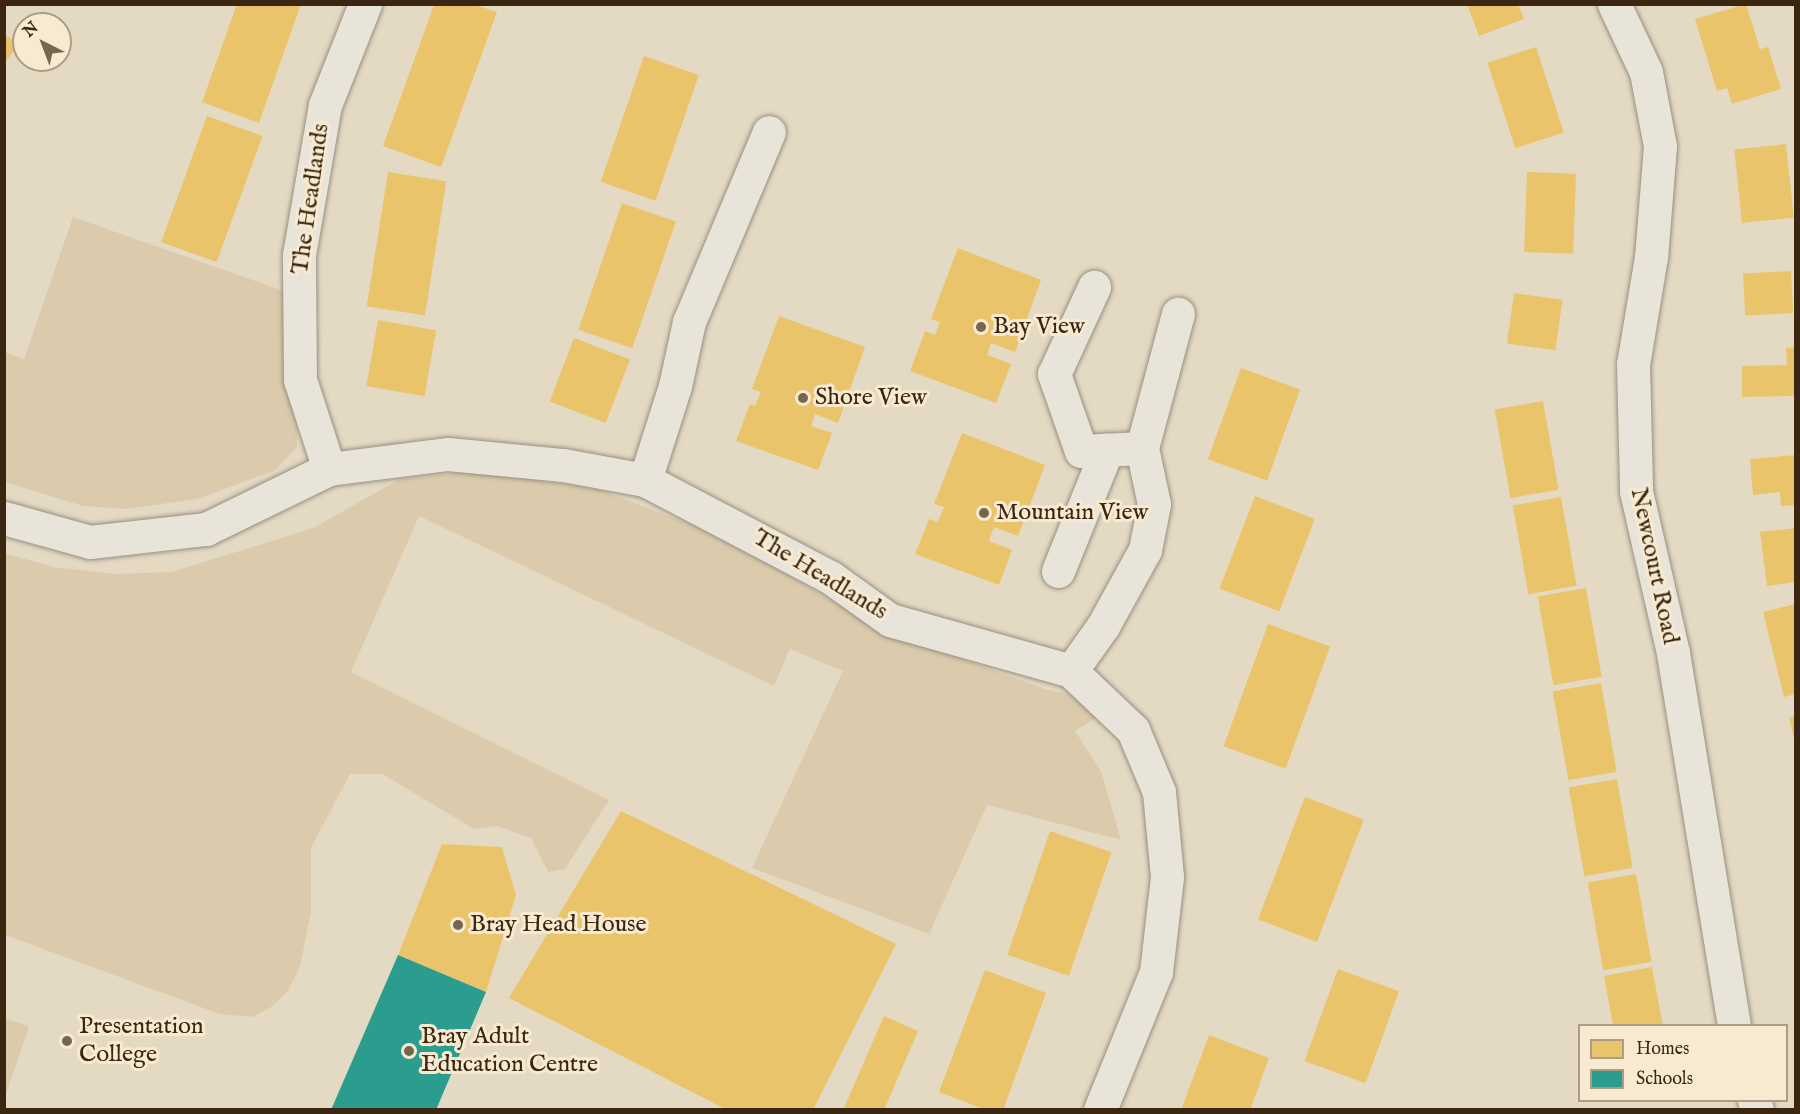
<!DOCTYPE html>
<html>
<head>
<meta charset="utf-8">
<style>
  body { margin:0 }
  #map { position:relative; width:1800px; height:1114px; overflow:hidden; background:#e4dac3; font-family:"IM FELL English",serif }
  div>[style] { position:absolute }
  .green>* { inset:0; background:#dbcbac }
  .homes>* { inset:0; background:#e9c46a; transform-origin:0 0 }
  .schools>* { inset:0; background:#2a9d8f }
  .roads { filter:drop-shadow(0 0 2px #988f80) drop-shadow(0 0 2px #988f80) }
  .street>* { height:33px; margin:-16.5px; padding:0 16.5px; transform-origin:16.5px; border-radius:16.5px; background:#e9e4d9 }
  .dots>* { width:16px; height:16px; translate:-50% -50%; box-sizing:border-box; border:3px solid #f7ead0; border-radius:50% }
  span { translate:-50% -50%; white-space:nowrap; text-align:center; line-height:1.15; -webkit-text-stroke:6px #f7ead0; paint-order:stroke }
  .street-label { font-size:24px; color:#3b2611 }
  .poi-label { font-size:24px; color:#3b2611 }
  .left { translate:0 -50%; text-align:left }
  .frame { position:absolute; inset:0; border:6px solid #3b2611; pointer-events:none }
  .legend { position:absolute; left:1578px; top:1024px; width:210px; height:78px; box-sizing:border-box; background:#f7ead0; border:2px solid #ac9c84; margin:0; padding:8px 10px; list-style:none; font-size:18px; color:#3b2611 }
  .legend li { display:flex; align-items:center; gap:12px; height:30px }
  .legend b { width:30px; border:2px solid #ac9c84 }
  .north { position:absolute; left:12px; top:12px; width:60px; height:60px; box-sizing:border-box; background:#f7ead0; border:2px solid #ac9c84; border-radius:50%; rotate:318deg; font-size:16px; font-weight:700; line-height:24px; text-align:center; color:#3b2611 }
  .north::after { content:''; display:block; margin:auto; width:21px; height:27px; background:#76654f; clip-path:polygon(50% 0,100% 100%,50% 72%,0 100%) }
</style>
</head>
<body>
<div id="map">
  <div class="green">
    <div style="clip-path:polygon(73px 217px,284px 291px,297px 403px,297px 447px,274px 471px,197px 499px,126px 509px,83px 506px,5px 482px,4px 352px,24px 359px)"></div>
    <div style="clip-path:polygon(475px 471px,597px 489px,727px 538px,879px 629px,1045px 689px,1075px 696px,1098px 717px,1075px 731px,1101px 771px,1121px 840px,987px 805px,929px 934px,752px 868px,843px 671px,790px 649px,774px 686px,419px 516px,351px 672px,609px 800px,565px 869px,548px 872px,531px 838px,497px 826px,474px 829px,382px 774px,350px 774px,311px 848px,311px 912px,300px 967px,288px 991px,271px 1007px,252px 1017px,220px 1014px,5px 935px,4px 553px,54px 567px,115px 574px,172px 572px,313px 528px,400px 479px)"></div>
    <div style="clip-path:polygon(5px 1018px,29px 1027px,5px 1097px,4px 1018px)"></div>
  </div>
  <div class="homes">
    <div style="clip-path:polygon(237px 4px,301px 4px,259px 123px,202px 102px)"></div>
    <div style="clip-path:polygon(1467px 4px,1518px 4px,1524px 19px,1479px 36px)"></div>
    <div style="clip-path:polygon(1746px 4px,1760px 49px,1768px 47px,1781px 89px,1732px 104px,1727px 88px,1717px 91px,1695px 19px)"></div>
    <div style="clip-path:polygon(434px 5px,475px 5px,497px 12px,441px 167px,383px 146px)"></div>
    <div style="clip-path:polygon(4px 34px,19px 44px,4px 64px)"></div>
    <div style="left:1536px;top:47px;width:90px;height:51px;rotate:72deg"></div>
    <div style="left:644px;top:56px;width:58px;height:133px;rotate:19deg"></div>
    <div style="left:207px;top:116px;width:59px;height:134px;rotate:20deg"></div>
    <div style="left:1786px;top:144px;width:74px;height:52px;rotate:84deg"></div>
    <div style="left:388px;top:172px;width:59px;height:136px;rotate:9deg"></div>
    <div style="left:1527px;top:172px;width:49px;height:80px;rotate:2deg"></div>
    <div style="left:622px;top:203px;width:57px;height:134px;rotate:19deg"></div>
    <div style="clip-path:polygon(958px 248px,1041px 280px,1015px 352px,991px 343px,987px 355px,1011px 364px,996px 403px,910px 371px,925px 331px,935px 335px,940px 322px,931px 319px)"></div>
    <div style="left:1791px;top:271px;width:42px;height:48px;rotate:87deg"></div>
    <div style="left:1514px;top:293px;width:49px;height:51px;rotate:8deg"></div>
    <div style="clip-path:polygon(779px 316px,865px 347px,838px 423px,815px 414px,811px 426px,832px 433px,818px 470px,736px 441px,750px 404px,755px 406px,761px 392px,752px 389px)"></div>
    <div style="left:378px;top:320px;width:59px;height:67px;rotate:10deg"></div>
    <div style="left:574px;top:338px;width:60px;height:68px;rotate:21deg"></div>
    <div style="clip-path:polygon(1796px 347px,1796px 396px,1742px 397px,1742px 366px,1787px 365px,1786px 348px)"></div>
    <div style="left:1241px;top:368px;width:63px;height:97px;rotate:20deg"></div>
    <div style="left:1543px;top:401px;width:90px;height:49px;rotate:80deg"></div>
    <div style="clip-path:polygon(962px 433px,1045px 465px,1018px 536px,994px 527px,989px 541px,1012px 550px,999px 585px,915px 554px,929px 519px,938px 522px,944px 507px,934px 504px)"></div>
    <div style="clip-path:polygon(1796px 455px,1796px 505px,1781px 506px,1780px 492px,1753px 495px,1750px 459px)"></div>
    <div style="left:1255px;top:496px;width:64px;height:99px;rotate:21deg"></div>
    <div style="left:1561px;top:497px;width:90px;height:49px;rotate:80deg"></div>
    <div style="clip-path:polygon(1796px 528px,1796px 582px,1767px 586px,1760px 532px)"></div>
    <div style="left:1586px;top:588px;width:90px;height:49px;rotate:80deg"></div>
    <div style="clip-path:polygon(1796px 604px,1796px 694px,1784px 697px,1763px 612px)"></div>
    <div style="left:1268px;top:624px;width:66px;height:130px;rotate:20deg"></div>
    <div style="left:1601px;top:683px;width:90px;height:49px;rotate:80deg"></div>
    <div style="clip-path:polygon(1796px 716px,1796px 743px,1795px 743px,1789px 717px)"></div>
    <div style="left:1617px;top:779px;width:90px;height:49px;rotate:80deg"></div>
    <div style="left:1305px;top:797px;width:63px;height:131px;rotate:21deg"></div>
    <div style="clip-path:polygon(621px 811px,896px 944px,813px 1110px,727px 1110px,509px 998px)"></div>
    <div style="left:1050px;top:831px;width:65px;height:131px;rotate:19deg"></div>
    <div style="clip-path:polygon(442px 844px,502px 847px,516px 895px,486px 992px,398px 955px)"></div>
    <div style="left:1636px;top:874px;width:89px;height:49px;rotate:80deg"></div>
    <div style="clip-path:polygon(1652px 967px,1663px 1026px,1613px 1026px,1604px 976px)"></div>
    <div style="left:1338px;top:969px;width:65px;height:98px;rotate:20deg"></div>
    <div style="clip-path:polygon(985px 970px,1046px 993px,1003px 1110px,986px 1110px,939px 1092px)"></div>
    <div style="clip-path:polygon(884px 1016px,918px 1031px,884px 1110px,847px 1110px,844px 1108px)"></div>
    <div style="clip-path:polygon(1209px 1035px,1269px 1058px,1250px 1110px,1181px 1110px)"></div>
  </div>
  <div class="schools">
    <div style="clip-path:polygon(398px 955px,486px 992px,436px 1110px,331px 1110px)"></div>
  </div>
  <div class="roads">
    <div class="street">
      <div style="left:1614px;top:4px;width:75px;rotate:64.8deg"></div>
      <div style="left:1646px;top:72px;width:75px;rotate:79.3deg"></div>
      <div style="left:1660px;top:146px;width:111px;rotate:94.6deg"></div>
      <div style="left:1651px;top:257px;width:109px;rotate:99.5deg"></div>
      <div style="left:1633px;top:364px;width:127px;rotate:88.6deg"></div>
      <div style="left:1636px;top:491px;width:166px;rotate:77.1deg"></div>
      <div style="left:1673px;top:653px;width:378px;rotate:80.7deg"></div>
      <div style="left:1142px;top:448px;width:139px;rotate:-75deg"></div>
      <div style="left:329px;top:469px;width:94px;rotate:-108deg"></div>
      <div style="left:300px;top:380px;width:125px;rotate:-90.5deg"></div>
      <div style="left:299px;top:255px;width:152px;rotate:-80.2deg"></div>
      <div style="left:325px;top:105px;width:109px;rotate:-68.4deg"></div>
      <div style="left:645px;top:480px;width:99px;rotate:-72.3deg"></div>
      <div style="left:675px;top:386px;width:66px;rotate:-77.7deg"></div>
      <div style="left:689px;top:322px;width:206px;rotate:-67.2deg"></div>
      <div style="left:4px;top:518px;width:89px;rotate:15.6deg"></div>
      <div style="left:90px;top:542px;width:117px;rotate:-6.4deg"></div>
      <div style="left:206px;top:529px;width:137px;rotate:-26deg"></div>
      <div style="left:329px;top:469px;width:120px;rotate:-7.2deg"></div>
      <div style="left:448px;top:454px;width:116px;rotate:5.5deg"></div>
      <div style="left:563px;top:465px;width:83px;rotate:10.4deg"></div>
      <div style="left:645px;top:480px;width:209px;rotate:27.7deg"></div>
      <div style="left:830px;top:577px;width:74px;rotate:35.6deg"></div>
      <div style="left:890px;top:620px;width:188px;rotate:15.7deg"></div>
      <div style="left:1071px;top:671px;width:55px;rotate:-54.6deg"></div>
      <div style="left:1103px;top:626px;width:87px;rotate:-61.1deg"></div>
      <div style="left:1145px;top:550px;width:47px;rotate:-78.9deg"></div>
      <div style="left:1154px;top:504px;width:57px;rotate:-102.1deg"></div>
      <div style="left:1142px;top:448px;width:61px;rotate:177.2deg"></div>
      <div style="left:1081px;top:451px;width:82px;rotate:-109.3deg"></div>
      <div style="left:1054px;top:374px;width:96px;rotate:-65.3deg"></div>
      <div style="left:1058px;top:571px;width:131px;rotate:-68deg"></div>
      <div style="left:1071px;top:671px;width:86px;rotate:43.6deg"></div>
      <div style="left:1133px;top:730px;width:67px;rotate:67.2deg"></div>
      <div style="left:1159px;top:792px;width:85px;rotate:84.6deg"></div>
      <div style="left:1167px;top:877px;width:96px;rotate:96.6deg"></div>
      <div style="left:1156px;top:972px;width:149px;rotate:112.1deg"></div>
      <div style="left:1754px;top:1100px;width:10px;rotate:73deg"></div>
    </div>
  </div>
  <div class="dots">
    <div style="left:981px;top:327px;background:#76654f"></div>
    <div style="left:803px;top:398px;background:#76654f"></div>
    <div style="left:984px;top:513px;background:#76654f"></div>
    <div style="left:458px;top:925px;background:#76654f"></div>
    <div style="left:67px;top:1041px;background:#76654f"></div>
    <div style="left:409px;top:1051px;background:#76654f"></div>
  </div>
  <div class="street-label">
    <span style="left:311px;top:199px;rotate:-82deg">The Headlands</span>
    <span style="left:1654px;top:566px;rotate:78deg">Newcourt Road</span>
    <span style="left:820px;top:575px;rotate:31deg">The Headlands</span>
  </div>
  <div class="poi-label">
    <span class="left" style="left:993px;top:327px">Bay View</span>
    <span class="left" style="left:815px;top:398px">Shore View</span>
    <span class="left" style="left:996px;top:513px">Mountain View</span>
    <span class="left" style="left:470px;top:925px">Bray Head House</span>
    <span class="left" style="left:79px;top:1041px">Presentation<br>College</span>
    <span class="left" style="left:421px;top:1051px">Bray Adult<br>Education Centre</span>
  </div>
  <div class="frame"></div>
  <ul class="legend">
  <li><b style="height:16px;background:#e9c46a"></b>Homes</li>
  <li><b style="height:16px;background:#2a9d8f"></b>Schools</li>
  </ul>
  <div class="north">N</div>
</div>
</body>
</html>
